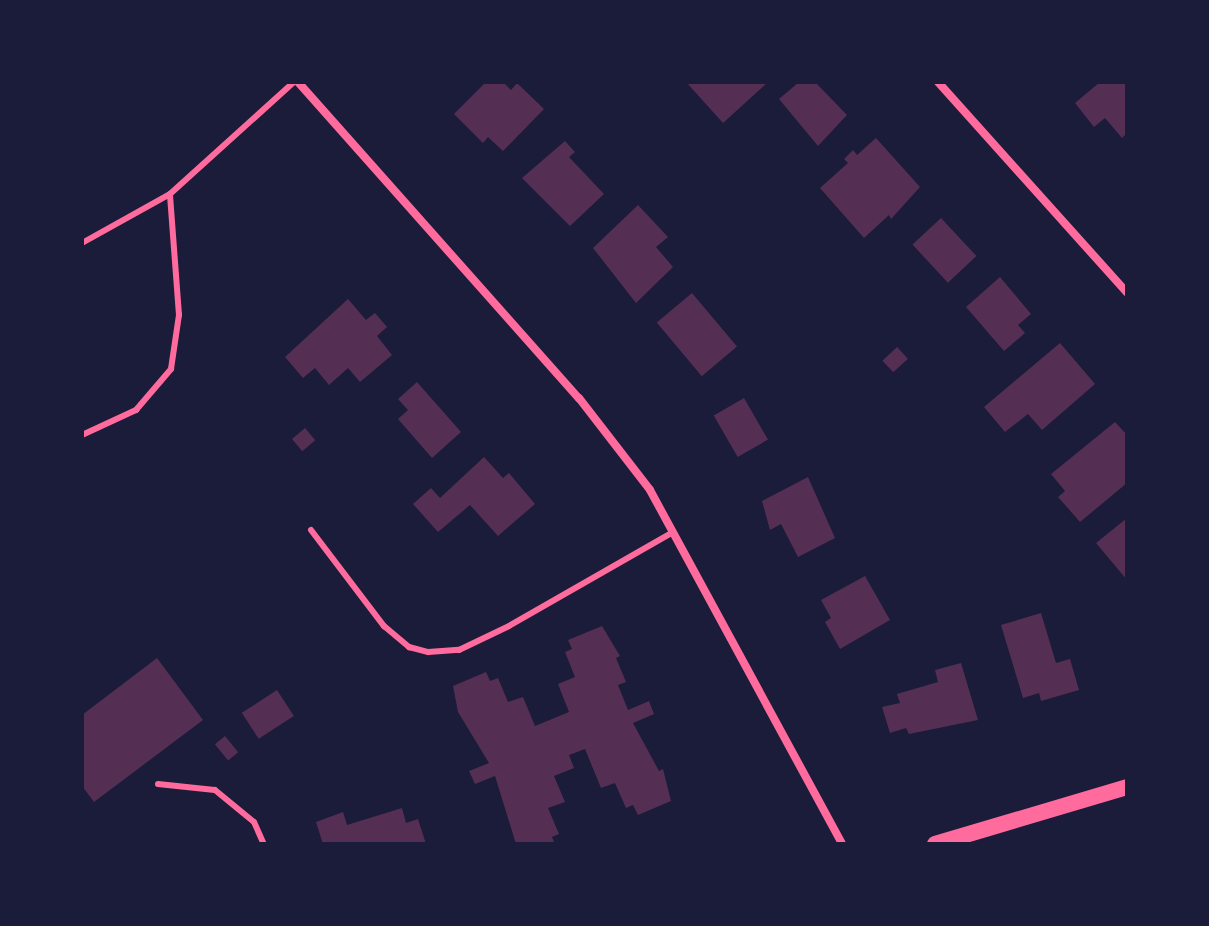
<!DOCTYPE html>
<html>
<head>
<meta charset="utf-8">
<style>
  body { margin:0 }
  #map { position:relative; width:1209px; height:926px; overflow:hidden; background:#1b1b3a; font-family:"PT Sans",sans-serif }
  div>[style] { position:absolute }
  .building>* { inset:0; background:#542f53; transform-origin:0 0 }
  .service>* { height:6px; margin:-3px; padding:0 3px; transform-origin:3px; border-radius:3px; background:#ff6b9d }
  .minor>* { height:8px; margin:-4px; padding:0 4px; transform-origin:4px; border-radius:4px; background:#ff6b9d }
  .secondary>* { height:16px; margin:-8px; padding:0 8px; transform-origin:8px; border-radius:8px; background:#ff6b9d }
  span { translate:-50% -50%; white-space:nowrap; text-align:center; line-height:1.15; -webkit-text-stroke:7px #1b1b3a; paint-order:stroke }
  .frame { position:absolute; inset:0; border:84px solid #1b1b3a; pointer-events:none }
</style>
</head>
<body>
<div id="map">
  <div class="building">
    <div style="clip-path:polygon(486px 82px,503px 82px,511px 90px,517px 83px,544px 109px,503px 151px,488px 137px,483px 143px,454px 114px)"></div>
    <div style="clip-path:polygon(686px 82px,768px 82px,723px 123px)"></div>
    <div style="clip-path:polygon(799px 82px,815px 82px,847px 115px,818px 146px,779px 99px)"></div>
    <div style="clip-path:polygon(1100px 82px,1127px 82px,1127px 133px,1122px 138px,1105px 118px,1094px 127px,1075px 103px)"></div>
    <div style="clip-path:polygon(876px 138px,920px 187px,891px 219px,889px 215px,864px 238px,820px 188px,848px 163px,844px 159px,853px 150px,857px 155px)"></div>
    <div style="clip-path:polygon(565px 141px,575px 152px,569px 157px,604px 194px,570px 226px,522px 178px)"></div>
    <div style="clip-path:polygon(638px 205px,668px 237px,656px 247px,673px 267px,636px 303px,593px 248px)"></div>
    <div style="left:941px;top:218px;width:52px;height:39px;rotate:47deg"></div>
    <div style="clip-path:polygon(1000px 277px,1031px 314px,1018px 325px,1025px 333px,1004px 351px,966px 307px)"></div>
    <div style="left:692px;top:293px;width:70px;height:46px;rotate:50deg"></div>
    <div style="clip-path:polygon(348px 299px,366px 320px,375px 313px,387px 327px,377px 336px,392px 355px,360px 382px,348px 368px,329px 385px,315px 368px,303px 378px,285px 357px)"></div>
    <div style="clip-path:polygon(1060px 343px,1095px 384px,1042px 430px,1028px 414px,1005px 432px,984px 407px)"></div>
    <div style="left:897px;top:347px;width:16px;height:20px;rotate:47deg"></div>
    <div style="clip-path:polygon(417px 382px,461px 432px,432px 458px,398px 419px,408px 410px,398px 399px)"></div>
    <div style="left:744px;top:398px;width:48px;height:35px;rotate:60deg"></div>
    <div style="clip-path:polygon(1115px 422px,1127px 435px,1127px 483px,1080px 522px,1058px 497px,1065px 491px,1051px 474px)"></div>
    <div style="left:305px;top:428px;width:16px;height:17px;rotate:50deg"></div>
    <div style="clip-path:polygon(484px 457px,503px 478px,509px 473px,535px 504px,498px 536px,470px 505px,438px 532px,413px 504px,431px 488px,440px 498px)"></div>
    <div style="clip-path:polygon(808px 477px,835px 538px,798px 557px,781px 524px,770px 530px,762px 501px)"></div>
    <div style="clip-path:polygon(1127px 518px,1127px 580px,1096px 543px)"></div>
    <div style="clip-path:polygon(865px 576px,890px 620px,840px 649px,825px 622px,831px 618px,821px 600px)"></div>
    <div style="clip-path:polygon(1041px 613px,1056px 663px,1070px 659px,1079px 690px,1041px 701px,1039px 693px,1023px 698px,1001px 625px)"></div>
    <div style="clip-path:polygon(602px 626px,620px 656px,616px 658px,626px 682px,618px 685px,628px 710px,649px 701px,654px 714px,633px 723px,659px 771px,663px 769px,671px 801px,638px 815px,633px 805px,626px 808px,615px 783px,601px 788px,585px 749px,569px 755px,574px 768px,554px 776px,565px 802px,548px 808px,559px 834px,552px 837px,555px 844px,516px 844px,495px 776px,475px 784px,469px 771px,489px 763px,458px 712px,453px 686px,486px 672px,490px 681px,498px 678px,508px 702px,523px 697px,535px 726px,569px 712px,558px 684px,575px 677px,565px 652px,572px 649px,568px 640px)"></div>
    <div style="clip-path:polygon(157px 658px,203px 720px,94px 802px,82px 786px,82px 715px)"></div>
    <div style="clip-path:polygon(961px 663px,978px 720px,909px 734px,906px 728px,890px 733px,882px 707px,900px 703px,897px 694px,938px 682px,935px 670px)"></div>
    <div style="left:277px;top:690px;width:31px;height:42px;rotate:57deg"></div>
    <div style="left:225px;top:736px;width:21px;height:13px;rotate:51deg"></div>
    <div style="clip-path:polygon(402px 808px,406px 823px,418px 819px,426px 844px,323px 844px,316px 822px,343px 812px,347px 825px)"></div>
  </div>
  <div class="service">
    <div style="left:82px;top:243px;width:101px;rotate:-29.1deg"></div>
    <div style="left:170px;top:194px;width:167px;rotate:-42.1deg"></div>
    <div style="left:82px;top:435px;width:60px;rotate:-24.8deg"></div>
    <div style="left:136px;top:410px;width:54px;rotate:-49.5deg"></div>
    <div style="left:171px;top:369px;width:55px;rotate:-81.6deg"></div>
    <div style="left:179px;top:315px;width:121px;rotate:-94.3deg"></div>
    <div style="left:311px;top:530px;width:121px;rotate:52.8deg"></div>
    <div style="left:384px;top:626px;width:33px;rotate:40deg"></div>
    <div style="left:409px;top:647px;width:20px;rotate:15deg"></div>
    <div style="left:428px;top:652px;width:31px;rotate:-4deg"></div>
    <div style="left:459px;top:650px;width:55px;rotate:-25.6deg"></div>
    <div style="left:509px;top:626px;width:189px;rotate:-29.8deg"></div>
    <div style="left:158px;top:784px;width:57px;rotate:6deg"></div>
    <div style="left:215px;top:790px;width:50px;rotate:39.4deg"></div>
    <div style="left:254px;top:822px;width:24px;rotate:66deg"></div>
  </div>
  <div class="minor">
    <div style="left:298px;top:82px;width:423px;rotate:48.4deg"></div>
    <div style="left:579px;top:398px;width:116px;rotate:52.3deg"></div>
    <div style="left:650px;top:490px;width:403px;rotate:61.5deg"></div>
    <div style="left:938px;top:82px;width:283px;rotate:48.1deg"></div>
  </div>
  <div class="secondary">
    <div style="left:935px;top:844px;width:200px;rotate:-16.5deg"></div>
  </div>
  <div class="frame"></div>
</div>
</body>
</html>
